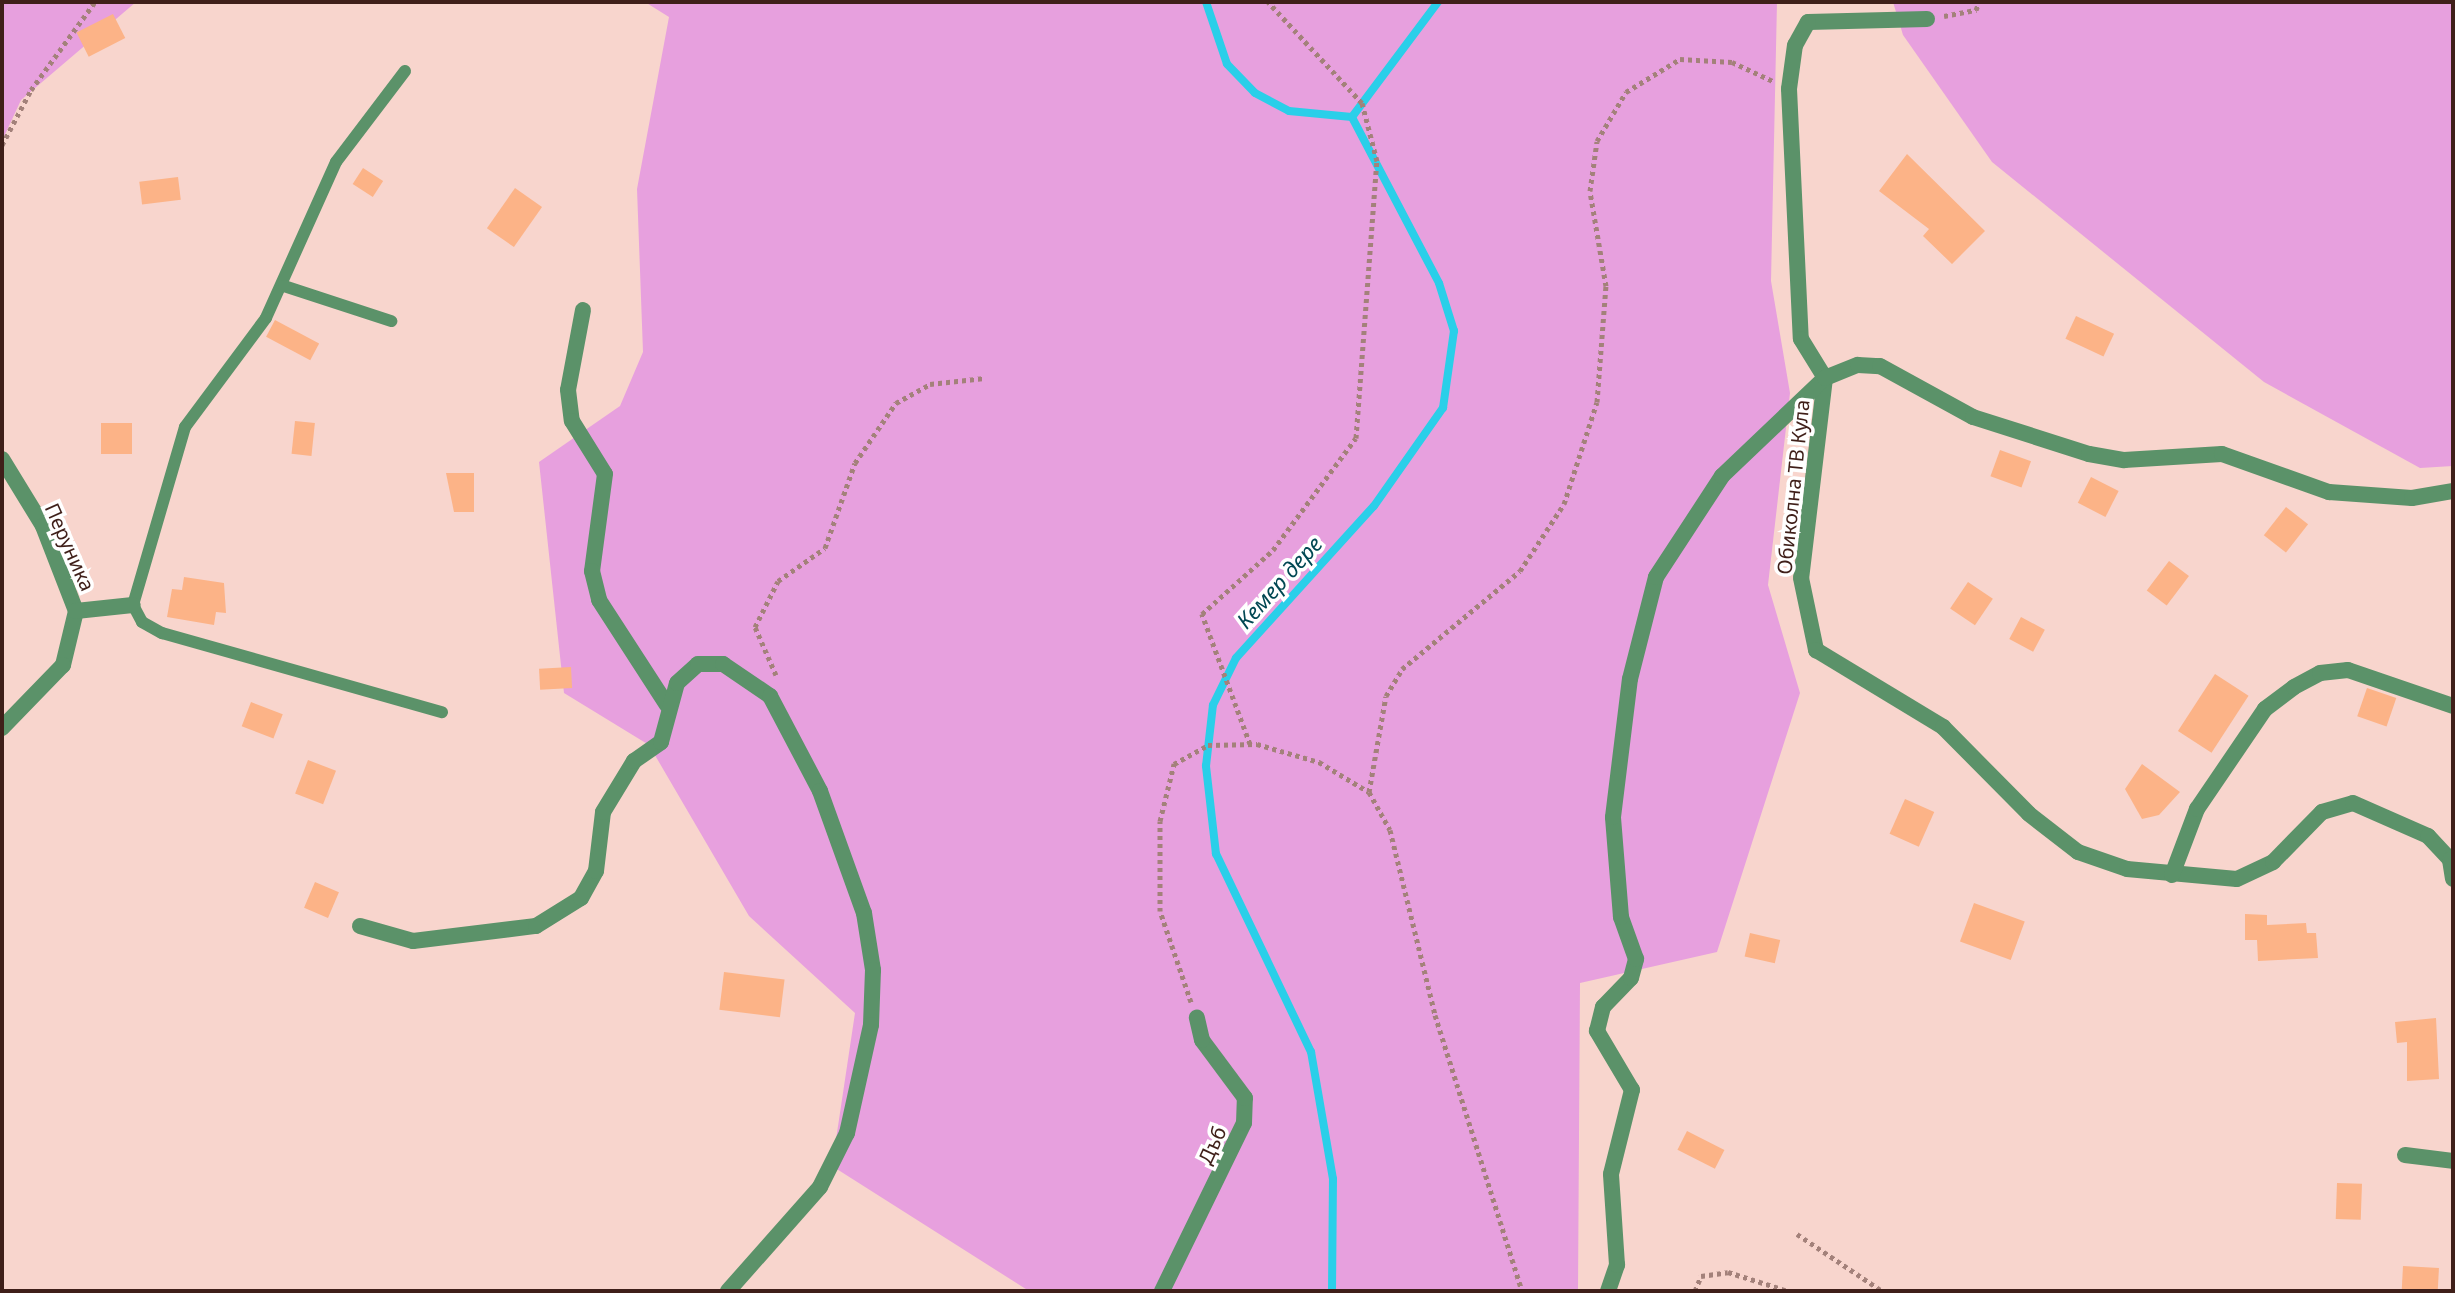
<!DOCTYPE html>
<html>
<head>
<meta charset="utf-8">
<style>
  body { margin:0 }
  #map { position:relative; width:2455px; height:1293px; overflow:hidden; background:#f8d5cd; font-family:"Noto Sans",sans-serif }
  div>[style] { position:absolute }
  .green>* { inset:0; background:#e7a0de }
  .stream>* { height:8px; margin:-4px; padding:0 4px; transform-origin:4px; border-radius:4px; background:#2acfe9 }
  .building>* { inset:0; background:#fcb387; transform-origin:0 0 }
  .path>* { height:5px; margin-top:-2.5px; transform-origin:0; background:repeating-linear-gradient(90deg,#a3817a 0 4px,transparent 0 8px) }
  .lane>* { height:12px; margin:-6px; padding:0 6px; transform-origin:6px; border-radius:6px; background:#5b9269 }
  .street>* { height:16px; margin:-8px; padding:0 8px; transform-origin:8px; border-radius:8px; background:#5b9269 }
  span { translate:-50% -50%; white-space:nowrap; text-align:center; line-height:1.15; -webkit-text-stroke:7px #fff; paint-order:stroke }
  .street-label { font-size:20px; color:#3f1f19 }
  .water-label { font-size:22px; color:#014853; font-style:italic }
  .frame { position:absolute; inset:0; border:4px solid #3f1f19; pointer-events:none }
</style>
</head>
<body>
<div id="map">
  <div class="green">
    <div style="clip-path:polygon(2px 2px,136px 2px,21px 100px,2px 141px)"></div>
    <div style="clip-path:polygon(645px 2px,1777px 2px,1771px 281px,1790px 393px,1768px 585px,1800px 693px,1717px 952px,1580px 983px,1578px 1291px,1029px 1291px,832px 1166px,855px 1013px,749px 916px,649px 745px,564px 693px,539px 462px,620px 406px,643px 352px,637px 189px,669px 17px)"></div>
    <div style="clip-path:polygon(1893px 2px,2453px 2px,2453px 466px,2420px 468px,2264px 382px,1992px 162px,1903px 35px)"></div>
  </div>
  <div class="stream">
    <div style="left:1206px;top:2px;width:65px;rotate:71.3deg"></div>
    <div style="left:1227px;top:64px;width:40px;rotate:46deg"></div>
    <div style="left:1255px;top:93px;width:38px;rotate:28deg"></div>
    <div style="left:1289px;top:111px;width:63px;rotate:5.4deg"></div>
    <div style="left:1332px;top:1291px;width:112px;rotate:-89.5deg"></div>
    <div style="left:1333px;top:1179px;width:129px;rotate:-99.8deg"></div>
    <div style="left:1311px;top:1052px;width:220px;rotate:-115.6deg"></div>
    <div style="left:1216px;top:854px;width:89px;rotate:-96.5deg"></div>
    <div style="left:1206px;top:766px;width:61px;rotate:-83.5deg"></div>
    <div style="left:1213px;top:705px;width:52px;rotate:-63.9deg"></div>
    <div style="left:1236px;top:658px;width:205px;rotate:-47.8deg"></div>
    <div style="left:1374px;top:506px;width:120px;rotate:-54.9deg"></div>
    <div style="left:1443px;top:408px;width:78px;rotate:-81.9deg"></div>
    <div style="left:1454px;top:331px;width:50px;rotate:-107.4deg"></div>
    <div style="left:1439px;top:283px;width:187px;rotate:-117.7deg"></div>
    <div style="left:1352px;top:117px;width:144px;rotate:-53.2deg"></div>
  </div>
  <div class="building">
    <div style="left:113px;top:14px;width:27px;height:41px;rotate:63deg"></div>
    <div style="clip-path:polygon(1907px 154px,1985px 231px,1952px 264px,1923px 236px,1929px 229px,1879px 191px)"></div>
    <div style="left:363px;top:168px;width:24px;height:19px;rotate:33deg"></div>
    <div style="left:178px;top:177px;width:23px;height:39px;rotate:83deg"></div>
    <div style="left:515px;top:188px;width:33px;height:49px;rotate:35deg"></div>
    <div style="left:2076px;top:316px;width:42px;height:25px;rotate:25deg"></div>
    <div style="left:275px;top:320px;width:50px;height:19px;rotate:28deg"></div>
    <div style="left:295px;top:421px;width:20px;height:33px;rotate:6deg"></div>
    <div style="left:101px;top:423px;width:31px;height:31px"></div>
    <div style="left:2000px;top:450px;width:33px;height:28px;rotate:20deg"></div>
    <div style="clip-path:polygon(446px 473px,474px 473px,474px 512px,454px 512px)"></div>
    <div style="left:2091px;top:477px;width:31px;height:29px;rotate:27deg"></div>
    <div style="left:2286px;top:507px;width:28px;height:36px;rotate:38deg"></div>
    <div style="left:2169px;top:561px;width:25px;height:37px;rotate:37deg"></div>
    <div style="clip-path:polygon(184px 577px,224px 583px,226px 613px,216px 612px,214px 625px,167px 617px,172px 589px,182px 590px)"></div>
    <div style="left:1968px;top:582px;width:30px;height:32px;rotate:34deg"></div>
    <div style="left:2021px;top:617px;width:27px;height:25px;rotate:28deg"></div>
    <div style="left:571px;top:667px;width:21px;height:32px;rotate:87deg"></div>
    <div style="left:2215px;top:674px;width:40px;height:68px;rotate:33deg"></div>
    <div style="left:2367px;top:688px;width:31px;height:30px;rotate:19deg"></div>
    <div style="left:251px;top:702px;width:34px;height:26px;rotate:21deg"></div>
    <div style="left:308px;top:760px;width:30px;height:36px;rotate:21deg"></div>
    <div style="clip-path:polygon(2142px 764px,2180px 792px,2159px 815px,2142px 819px,2125px 789px)"></div>
    <div style="left:1905px;top:799px;width:32px;height:38px;rotate:24deg"></div>
    <div style="left:315px;top:882px;width:26px;height:28px;rotate:23deg"></div>
    <div style="left:1974px;top:903px;width:54px;height:41px;rotate:20deg"></div>
    <div style="clip-path:polygon(2245px 914px,2267px 915px,2267px 925px,2306px 923px,2307px 933px,2316px 933px,2318px 958px,2258px 961px,2257px 940px,2245px 940px)"></div>
    <div style="left:1750px;top:933px;width:31px;height:24px;rotate:13deg"></div>
    <div style="left:724px;top:972px;width:61px;height:38px;rotate:7deg"></div>
    <div style="clip-path:polygon(2436px 1018px,2439px 1079px,2407px 1081px,2407px 1042px,2397px 1043px,2395px 1022px)"></div>
    <div style="left:1687px;top:1131px;width:42px;height:21px;rotate:27deg"></div>
    <div style="left:2337px;top:1183px;width:25px;height:36px;rotate:2deg"></div>
    <div style="left:2403px;top:1266px;width:36px;height:25px;rotate:3deg"></div>
  </div>
  <div class="path">
    <div style="left:1944px;top:16px;width:33px;rotate:-11deg"></div>
    <div style="left:1976px;top:10px;width:9px;rotate:-69deg"></div>
    <div style="left:2px;top:145px;width:62px;rotate:-62.2deg"></div>
    <div style="left:31px;top:90px;width:109px;rotate:-54deg"></div>
    <div style="left:776px;top:675px;width:52px;rotate:-113.6deg"></div>
    <div style="left:755px;top:627px;width:51px;rotate:-63.4deg"></div>
    <div style="left:778px;top:581px;width:57px;rotate:-35.1deg"></div>
    <div style="left:825px;top:548px;width:90px;rotate:-70.6deg"></div>
    <div style="left:855px;top:463px;width:73px;rotate:-55.7deg"></div>
    <div style="left:896px;top:403px;width:39px;rotate:-29deg"></div>
    <div style="left:930px;top:384px;width:55px;rotate:-6.2deg"></div>
    <div style="left:1250px;top:744px;width:139px;rotate:-110.3deg"></div>
    <div style="left:1202px;top:614px;width:96px;rotate:-42deg"></div>
    <div style="left:1273px;top:550px;width:139px;rotate:-53.5deg"></div>
    <div style="left:1356px;top:438px;width:278px;rotate:-85.7deg"></div>
    <div style="left:1377px;top:161px;width:60px;rotate:-104.5deg"></div>
    <div style="left:1362px;top:103px;width:138px;rotate:-132.9deg"></div>
    <div style="left:1369px;top:792px;width:97px;rotate:-80deg"></div>
    <div style="left:1386px;top:696px;width:31px;rotate:-59deg"></div>
    <div style="left:1402px;top:669px;width:153px;rotate:-39.7deg"></div>
    <div style="left:1520px;top:571px;width:80px;rotate:-56.7deg"></div>
    <div style="left:1564px;top:504px;width:107px;rotate:-72.1deg"></div>
    <div style="left:1597px;top:402px;width:116px;rotate:-85.6deg"></div>
    <div style="left:1606px;top:286px;width:96px;rotate:-99.6deg"></div>
    <div style="left:1590px;top:191px;width:50px;rotate:-82deg"></div>
    <div style="left:1597px;top:141px;width:57px;rotate:-59.4deg"></div>
    <div style="left:1626px;top:92px;width:63px;rotate:-31.4deg"></div>
    <div style="left:1680px;top:59px;width:52px;rotate:3.3deg"></div>
    <div style="left:1732px;top:62px;width:45px;rotate:24.9deg"></div>
    <div style="left:1191px;top:1002px;width:96px;rotate:-108.8deg"></div>
    <div style="left:1160px;top:911px;width:90px;rotate:-90deg"></div>
    <div style="left:1160px;top:821px;width:59px;rotate:-76.2deg"></div>
    <div style="left:1174px;top:764px;width:39px;rotate:-29deg"></div>
    <div style="left:1208px;top:745px;width:49px;rotate:-1.2deg"></div>
    <div style="left:1257px;top:744px;width:65px;rotate:16.2deg"></div>
    <div style="left:1319px;top:762px;width:58px;rotate:31deg"></div>
    <div style="left:1369px;top:792px;width:43px;rotate:61.1deg"></div>
    <div style="left:1390px;top:830px;width:190px;rotate:76.3deg"></div>
    <div style="left:1435px;top:1015px;width:289px;rotate:72.5deg"></div>
    <div style="left:1797px;top:1234px;width:102px;rotate:33.8deg"></div>
    <div style="left:1695px;top:1291px;width:16px;rotate:-68deg"></div>
    <div style="left:1701px;top:1276px;width:27px;rotate:-8deg"></div>
    <div style="left:1728px;top:1272px;width:63px;rotate:17.6deg"></div>
  </div>
  <div class="lane">
    <div style="left:405px;top:71px;width:114px;rotate:127.2deg"></div>
    <div style="left:336px;top:162px;width:171px;rotate:114.2deg"></div>
    <div style="left:266px;top:318px;width:136px;rotate:126.6deg"></div>
    <div style="left:185px;top:427px;width:185px;rotate:106.3deg"></div>
    <div style="left:133px;top:605px;width:19px;rotate:62deg"></div>
    <div style="left:142px;top:622px;width:23px;rotate:29deg"></div>
    <div style="left:162px;top:633px;width:291px;rotate:15.8deg"></div>
    <div style="left:284px;top:286px;width:113px;rotate:18.1deg"></div>
  </div>
  <div class="street">
    <div style="left:1927px;top:19px;width:119px;rotate:178.6deg"></div>
    <div style="left:1808px;top:22px;width:26px;rotate:119deg"></div>
    <div style="left:1795px;top:45px;width:44px;rotate:97.8deg"></div>
    <div style="left:1789px;top:89px;width:250px;rotate:87.3deg"></div>
    <div style="left:1801px;top:339px;width:46px;rotate:58.4deg"></div>
    <div style="left:1825px;top:378px;width:201px;rotate:96.8deg"></div>
    <div style="left:1801px;top:578px;width:74px;rotate:78.2deg"></div>
    <div style="left:1816px;top:650px;width:149px;rotate:31.2deg"></div>
    <div style="left:1943px;top:727px;width:122px;rotate:45.3deg"></div>
    <div style="left:2029px;top:814px;width:62px;rotate:37.8deg"></div>
    <div style="left:2078px;top:852px;width:52px;rotate:19.1deg"></div>
    <div style="left:2127px;top:869px;width:110px;rotate:5.2deg"></div>
    <div style="left:2237px;top:879px;width:40px;rotate:-25deg"></div>
    <div style="left:2273px;top:862px;width:70px;rotate:-45.6deg"></div>
    <div style="left:2322px;top:812px;width:32px;rotate:-16deg"></div>
    <div style="left:2353px;top:803px;width:82px;rotate:23.7deg"></div>
    <div style="left:2428px;top:836px;width:33px;rotate:47deg"></div>
    <div style="left:2450px;top:860px;width:19px;rotate:81deg"></div>
    <div style="left:583px;top:310px;width:81px;rotate:100.6deg"></div>
    <div style="left:568px;top:390px;width:31px;rotate:83deg"></div>
    <div style="left:572px;top:421px;width:62px;rotate:58.1deg"></div>
    <div style="left:605px;top:474px;width:98px;rotate:97.6deg"></div>
    <div style="left:592px;top:571px;width:30px;rotate:76deg"></div>
    <div style="left:599px;top:600px;width:125px;rotate:57.1deg"></div>
    <div style="left:2px;top:459px;width:79px;rotate:58.5deg"></div>
    <div style="left:43px;top:526px;width:91px;rotate:68.8deg"></div>
    <div style="left:76px;top:611px;width:56px;rotate:103.5deg"></div>
    <div style="left:63px;top:665px;width:88px;rotate:134.1deg"></div>
    <div style="left:76px;top:611px;width:57px;rotate:-6deg"></div>
    <div style="left:2172px;top:875px;width:71px;rotate:-69.3deg"></div>
    <div style="left:2197px;top:809px;width:121px;rotate:-55.8deg"></div>
    <div style="left:2265px;top:709px;width:36px;rotate:-37deg"></div>
    <div style="left:2294px;top:687px;width:30px;rotate:-28deg"></div>
    <div style="left:2320px;top:673px;width:28px;rotate:-6deg"></div>
    <div style="left:2348px;top:670px;width:111px;rotate:18.9deg"></div>
    <div style="left:360px;top:926px;width:55px;rotate:15.8deg"></div>
    <div style="left:413px;top:941px;width:124px;rotate:-7deg"></div>
    <div style="left:536px;top:926px;width:53px;rotate:-31.9deg"></div>
    <div style="left:581px;top:898px;width:31px;rotate:-61deg"></div>
    <div style="left:596px;top:871px;width:59px;rotate:-83.2deg"></div>
    <div style="left:603px;top:812px;width:60px;rotate:-58.7deg"></div>
    <div style="left:634px;top:761px;width:33px;rotate:-35deg"></div>
    <div style="left:661px;top:742px;width:61px;rotate:-74.8deg"></div>
    <div style="left:677px;top:683px;width:28px;rotate:-42deg"></div>
    <div style="left:698px;top:664px;width:25px"></div>
    <div style="left:723px;top:664px;width:57px;rotate:34.2deg"></div>
    <div style="left:770px;top:696px;width:107px;rotate:62.2deg"></div>
    <div style="left:820px;top:791px;width:130px;rotate:70.2deg"></div>
    <div style="left:864px;top:913px;width:58px;rotate:81deg"></div>
    <div style="left:873px;top:970px;width:55px;rotate:92.1deg"></div>
    <div style="left:871px;top:1025px;width:111px;rotate:102.5deg"></div>
    <div style="left:847px;top:1133px;width:60px;rotate:116.6deg"></div>
    <div style="left:820px;top:1187px;width:139px;rotate:131.5deg"></div>
    <div style="left:2405px;top:1155px;width:48px;rotate:7.1deg"></div>
    <div style="left:1162px;top:1291px;width:187px;rotate:-64deg"></div>
    <div style="left:1244px;top:1123px;width:25px;rotate:-88deg"></div>
    <div style="left:1245px;top:1098px;width:72px;rotate:-126.6deg"></div>
    <div style="left:1202px;top:1040px;width:23px;rotate:-103deg"></div>
    <div style="left:1608px;top:1291px;width:28px;rotate:-71deg"></div>
    <div style="left:1617px;top:1265px;width:91px;rotate:-93.8deg"></div>
    <div style="left:1611px;top:1174px;width:87px;rotate:-76deg"></div>
    <div style="left:1632px;top:1090px;width:69px;rotate:-120.7deg"></div>
    <div style="left:1597px;top:1031px;width:25px;rotate:-76deg"></div>
    <div style="left:1603px;top:1007px;width:40px;rotate:-46deg"></div>
    <div style="left:1631px;top:978px;width:20px;rotate:-75deg"></div>
    <div style="left:1636px;top:959px;width:45px;rotate:-109.7deg"></div>
    <div style="left:1621px;top:917px;width:100px;rotate:-94.6deg"></div>
    <div style="left:1613px;top:817px;width:139px;rotate:-83deg"></div>
    <div style="left:1630px;top:679px;width:105px;rotate:-75.7deg"></div>
    <div style="left:1656px;top:577px;width:121px;rotate:-56.8deg"></div>
    <div style="left:1722px;top:476px;width:142px;rotate:-43.6deg"></div>
    <div style="left:1825px;top:378px;width:35px;rotate:-22deg"></div>
    <div style="left:1858px;top:365px;width:22px;rotate:3deg"></div>
    <div style="left:1880px;top:366px;width:106px;rotate:28.7deg"></div>
    <div style="left:1973px;top:417px;width:122px;rotate:17.7deg"></div>
    <div style="left:2089px;top:454px;width:36px;rotate:10deg"></div>
    <div style="left:2124px;top:460px;width:98px;rotate:-3.5deg"></div>
    <div style="left:2222px;top:454px;width:114px;rotate:19.6deg"></div>
    <div style="left:2329px;top:492px;width:83px;rotate:4.1deg"></div>
    <div style="left:2412px;top:498px;width:42px;rotate:-9.7deg"></div>
  </div>
  <div class="street-label">
    <span style="left:1793px;top:487px;rotate:-84deg">Обиколна ТВ Кула</span>
    <span style="left:70px;top:547px;rotate:66deg">Перуника</span>
    <span style="left:1212px;top:1145px;rotate:-65deg">Дъб</span>
  </div>
  <div class="water-label">
    <span style="left:1279px;top:582px;rotate:-48deg">Кемер дере</span>
  </div>
  <div class="frame"></div>
</div>
</body>
</html>
